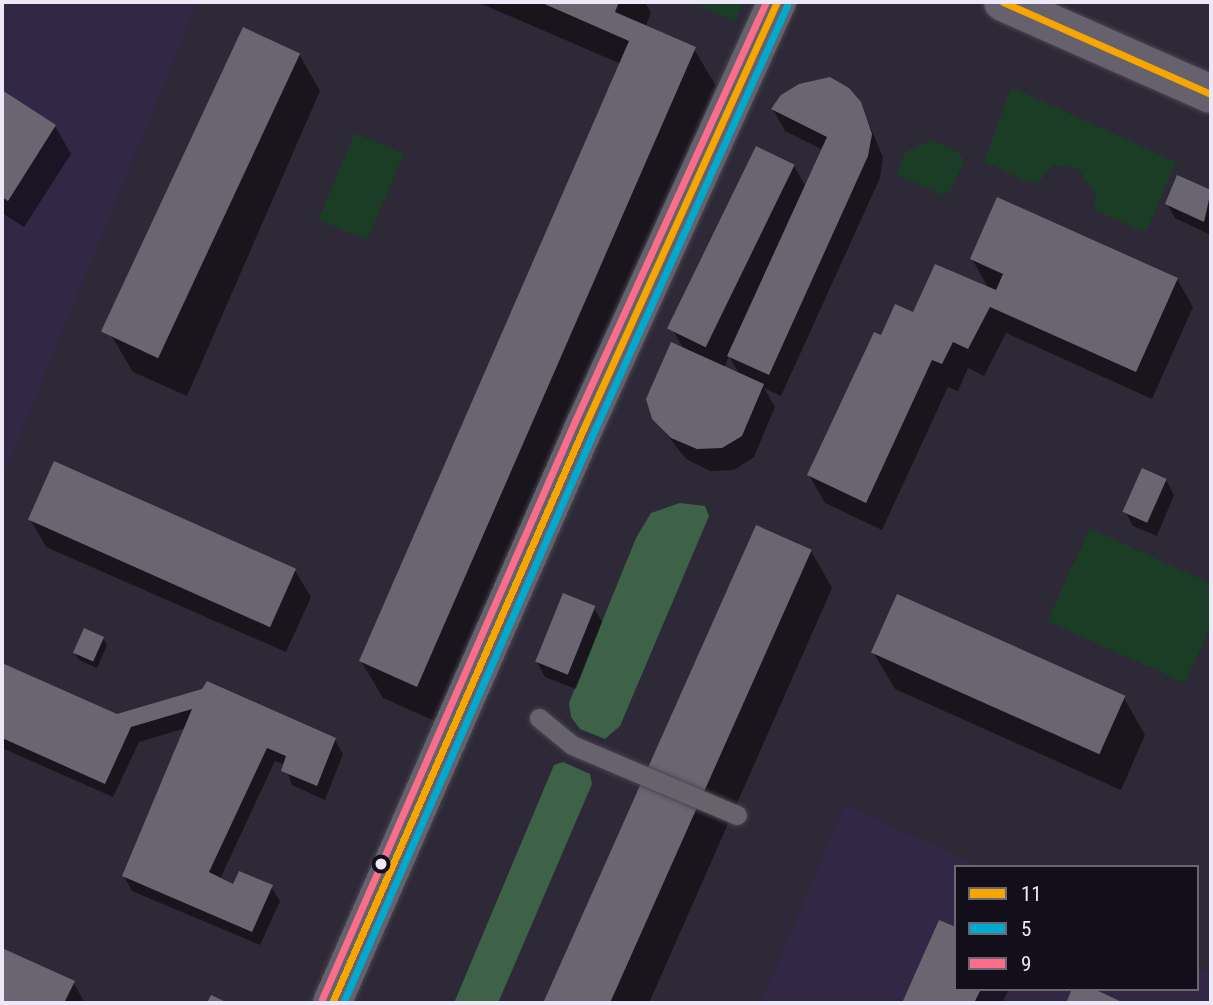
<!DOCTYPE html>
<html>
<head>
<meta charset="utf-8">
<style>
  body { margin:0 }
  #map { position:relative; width:1213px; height:1005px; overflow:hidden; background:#2d2936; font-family:"Roboto Condensed",sans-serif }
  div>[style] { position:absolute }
  .built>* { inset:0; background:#322744 }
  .green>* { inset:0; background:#1b3d26; transform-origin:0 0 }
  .forest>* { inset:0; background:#3d6248 }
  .shadow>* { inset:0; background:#0007 }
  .building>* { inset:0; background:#696671; transform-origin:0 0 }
  .roads { filter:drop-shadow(0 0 2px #494651) drop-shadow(0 0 2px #494651) }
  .lane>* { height:19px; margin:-9.5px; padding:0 9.5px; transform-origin:9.5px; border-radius:9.5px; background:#66636d }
  .secondary>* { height:38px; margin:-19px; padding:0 19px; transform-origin:19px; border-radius:19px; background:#66626d }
  .bus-1>* { height:7px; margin:-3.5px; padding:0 3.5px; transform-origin:3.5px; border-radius:3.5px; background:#f7a600 }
  .bus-2>* { height:7px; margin:-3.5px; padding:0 3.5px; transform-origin:3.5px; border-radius:3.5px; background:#00a9ce }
  .bus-3>* { height:7px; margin:-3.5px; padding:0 3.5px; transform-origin:3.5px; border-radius:3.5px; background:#fb6d88 }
  .dots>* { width:19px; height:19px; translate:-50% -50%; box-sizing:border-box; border:4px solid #130f1a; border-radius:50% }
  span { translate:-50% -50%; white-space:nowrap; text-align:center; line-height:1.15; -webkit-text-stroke:7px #130f1a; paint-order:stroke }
  .frame { position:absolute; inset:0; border:4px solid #ede8f8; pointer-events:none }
  .legend { position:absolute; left:954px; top:865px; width:245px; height:126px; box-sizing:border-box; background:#130f1a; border:2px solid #6a6673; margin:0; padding:9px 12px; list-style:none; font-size:21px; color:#ede8f8 }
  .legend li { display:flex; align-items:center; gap:14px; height:35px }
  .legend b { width:35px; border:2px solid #6a6673 }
</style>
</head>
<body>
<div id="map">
  <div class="built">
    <div style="clip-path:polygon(2px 2px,198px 2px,2px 479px)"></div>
    <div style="clip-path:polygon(845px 804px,980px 867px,956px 867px,956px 989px,1197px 989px,1197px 967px,1211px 973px,1211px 1003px,761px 1003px)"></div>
  </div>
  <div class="green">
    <div style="clip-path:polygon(691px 2px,743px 2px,735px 21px)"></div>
    <div style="clip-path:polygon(1011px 87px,1176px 162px,1146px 232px,1094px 210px,1096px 195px,1078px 169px,1053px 165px,1036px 185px,984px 162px)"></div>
    <div style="left:355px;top:133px;width:53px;height:94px;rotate:23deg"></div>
    <div style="clip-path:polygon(931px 140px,958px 152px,964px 161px,950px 192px,943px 195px,896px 175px,905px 152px)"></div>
    <div style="clip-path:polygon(1090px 528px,1211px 584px,1211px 625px,1185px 683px,1047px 621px)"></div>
  </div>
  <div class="forest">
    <div style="clip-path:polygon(680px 503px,705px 506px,709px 516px,620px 726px,605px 739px,580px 729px,571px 717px,569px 703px,636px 538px,651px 513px)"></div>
    <div style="clip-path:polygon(563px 762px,590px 774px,592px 784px,498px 1003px,454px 1003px,554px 765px)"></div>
  </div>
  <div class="shadow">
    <div style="clip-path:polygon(477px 2px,645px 2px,651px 13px,645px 27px,694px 49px,716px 86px,439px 723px,383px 698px,361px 661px,621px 64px)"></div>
    <div style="clip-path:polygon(299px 54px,320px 91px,187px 396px,133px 372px,111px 335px)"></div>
    <div style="clip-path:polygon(2px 92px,55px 126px,71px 154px,24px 227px,2px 213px)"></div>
    <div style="clip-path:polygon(evenodd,860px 103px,883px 157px,880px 178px,781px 396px,764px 388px,775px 407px,754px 457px,734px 470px,710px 471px,686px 459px,654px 418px,684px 350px,673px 330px,794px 166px,806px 187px,823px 150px,785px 131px,773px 109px,860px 103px,729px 356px,740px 375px,724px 368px,729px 356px)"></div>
    <div style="clip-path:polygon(1178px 177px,1211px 192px,1211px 235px,1175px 218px,1167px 204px)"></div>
    <div style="clip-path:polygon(972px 259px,1177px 279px,1193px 307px,1152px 399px,1006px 333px,984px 376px,968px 368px,958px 391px,948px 387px,882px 530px,825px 503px,809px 475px,882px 337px,914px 314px,989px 289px)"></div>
    <div style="clip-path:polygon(1166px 480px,1174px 495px,1157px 536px,1133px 526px,1125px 511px)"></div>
    <div style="clip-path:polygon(30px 519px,294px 569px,311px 597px,286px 652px,46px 547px)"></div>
    <div style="clip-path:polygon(757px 527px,811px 551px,832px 588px,649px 1003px,546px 1003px)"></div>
    <div style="clip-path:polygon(594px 608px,602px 622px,576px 689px,545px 677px,537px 662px)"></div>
    <div style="clip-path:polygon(103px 638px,107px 645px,97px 668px,79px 660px,75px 653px)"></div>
    <div style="clip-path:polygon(873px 652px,1124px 698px,1145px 735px,1121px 790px,895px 689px)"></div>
    <div style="clip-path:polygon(2px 665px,117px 716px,204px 691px,335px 740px,343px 754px,325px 800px,292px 785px,285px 765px,275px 761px,220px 879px,234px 886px,271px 887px,280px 901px,260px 945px,132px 891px,124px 876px,186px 728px,139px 742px,113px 797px,2px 748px)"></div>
    <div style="clip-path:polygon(940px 922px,956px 989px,1009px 989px,1002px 1003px,903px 1003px)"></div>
    <div style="clip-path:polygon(2px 950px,73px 982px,85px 1003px,2px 1003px)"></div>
  </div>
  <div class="building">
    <div style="clip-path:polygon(540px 2px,619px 2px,615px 12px,696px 47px,417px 687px,359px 661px,629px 41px)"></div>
    <div style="left:243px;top:27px;width:63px;height:336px;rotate:25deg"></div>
    <div style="clip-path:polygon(830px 77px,849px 88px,861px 102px,872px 134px,868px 156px,769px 375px,727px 356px,827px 137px,771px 109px,781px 95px,799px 84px)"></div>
    <div style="clip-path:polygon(2px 90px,56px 125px,8px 201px,2px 197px)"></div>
    <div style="left:756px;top:146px;width:43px;height:203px;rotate:26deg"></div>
    <div style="clip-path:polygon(1177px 175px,1211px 190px,1204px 222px,1165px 204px)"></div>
    <div style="clip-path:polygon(997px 197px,1178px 278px,1136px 372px,990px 307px,968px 349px,953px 342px,942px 364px,932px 360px,866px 503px,807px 475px,874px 332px,881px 335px,895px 304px,913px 312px,935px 264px,996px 290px,1003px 274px,970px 259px)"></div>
    <div style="clip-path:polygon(671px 342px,764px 384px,742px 436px,722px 448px,697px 449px,671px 438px,652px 419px,646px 399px)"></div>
    <div style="left:54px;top:461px;width:265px;height:64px;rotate:24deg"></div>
    <div style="left:1142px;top:468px;width:27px;height:48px;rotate:24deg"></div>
    <div style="left:756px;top:525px;width:61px;height:523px;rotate:24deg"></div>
    <div style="left:563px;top:593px;width:35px;height:74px;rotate:22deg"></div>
    <div style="left:897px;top:594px;width:250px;height:64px;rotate:24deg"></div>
    <div style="left:84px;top:628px;width:22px;height:27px;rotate:24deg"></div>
    <div style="clip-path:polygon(2px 663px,117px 714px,202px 689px,207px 681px,336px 738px,317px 786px,281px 771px,286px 756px,267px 748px,209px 872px,233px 884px,239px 871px,273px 885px,252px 932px,122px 876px,192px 709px,131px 727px,105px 784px,2px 738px)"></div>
    <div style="clip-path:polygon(939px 920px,956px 927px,956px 989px,981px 989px,974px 1003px,902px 1003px)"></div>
    <div style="clip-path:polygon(2px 948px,75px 981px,64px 1003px,2px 1003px)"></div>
    <div style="clip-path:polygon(1072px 989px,1094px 989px,1124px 1003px,1066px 1003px)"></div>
    <div style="clip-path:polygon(211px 995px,228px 1003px,207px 1003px)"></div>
  </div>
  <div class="roads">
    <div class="lane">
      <div style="left:539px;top:718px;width:43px;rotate:39.3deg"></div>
      <div style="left:572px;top:745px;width:179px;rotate:23deg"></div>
    </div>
    <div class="secondary">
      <div style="left:1003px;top:2px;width:227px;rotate:23.9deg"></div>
      <div style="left:332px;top:1003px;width:631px;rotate:-66.36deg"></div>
      <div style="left:585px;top:425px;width:465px;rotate:-65.6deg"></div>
    </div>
  </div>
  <div class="bus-1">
    <div style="left:1003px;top:2px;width:227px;rotate:23.9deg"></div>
    <div style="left:332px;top:1003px;width:631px;rotate:-66.36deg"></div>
    <div style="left:585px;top:425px;width:465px;rotate:-65.6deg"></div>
  </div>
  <div class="bus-2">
    <div style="left:343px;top:1003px;width:627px;rotate:-66.3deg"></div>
    <div style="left:595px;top:429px;width:465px;rotate:-65.6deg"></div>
  </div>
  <div class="bus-3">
    <div style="left:322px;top:999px;width:631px;rotate:-66.36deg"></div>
    <div style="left:575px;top:421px;width:460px;rotate:-65.5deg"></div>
  </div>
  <div class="dots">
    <div style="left:381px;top:864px;background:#ede8f8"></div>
  </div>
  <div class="frame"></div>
  <ul class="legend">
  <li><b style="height:9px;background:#f7a600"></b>11</li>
  <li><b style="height:9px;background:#00a9ce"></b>5</li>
  <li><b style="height:9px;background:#fb6d88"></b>9</li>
  </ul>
</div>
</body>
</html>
